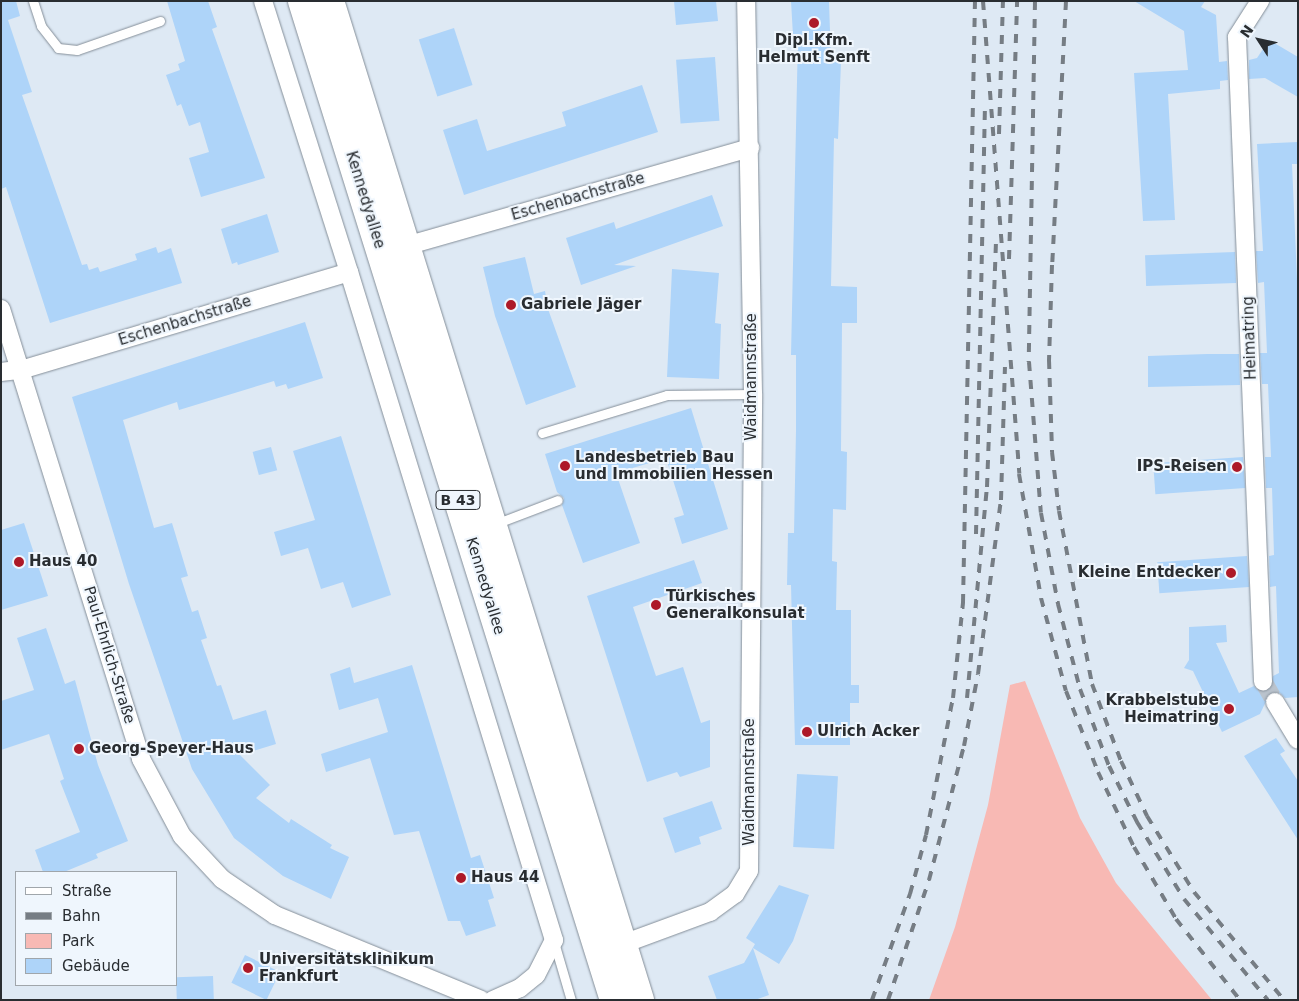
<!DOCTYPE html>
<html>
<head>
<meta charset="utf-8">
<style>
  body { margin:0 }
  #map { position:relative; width:1299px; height:1001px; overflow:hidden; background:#dee9f4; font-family:"DejaVu Sans",sans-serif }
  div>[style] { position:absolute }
  .green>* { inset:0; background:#f8b9b4 }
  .building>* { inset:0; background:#aed4f9; transform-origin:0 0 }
  .street-tunnel>* { height:18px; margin-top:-9px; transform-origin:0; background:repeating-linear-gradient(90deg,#bac3cd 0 18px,transparent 0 27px) }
  .roads { filter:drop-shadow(0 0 1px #848e98) drop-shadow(0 0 1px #848e98) }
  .lane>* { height:9px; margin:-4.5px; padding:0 4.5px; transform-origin:4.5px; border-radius:4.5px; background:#fff }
  .street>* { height:18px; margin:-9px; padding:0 9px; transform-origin:9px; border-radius:9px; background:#fff }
  .primary>* { height:28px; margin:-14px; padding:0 14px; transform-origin:14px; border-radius:14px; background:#fff }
  .rail>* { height:4px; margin-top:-2px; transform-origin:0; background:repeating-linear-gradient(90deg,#767d84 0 9px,transparent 0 18px) }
  .dots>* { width:14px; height:14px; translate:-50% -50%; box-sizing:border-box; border:2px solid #eff6fd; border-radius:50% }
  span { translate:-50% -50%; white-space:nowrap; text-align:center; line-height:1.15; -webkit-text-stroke:4px #eff6fd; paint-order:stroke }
  .shield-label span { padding:1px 4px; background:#eff6fd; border:1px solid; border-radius:4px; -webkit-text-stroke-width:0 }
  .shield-label { font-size:14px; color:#292d31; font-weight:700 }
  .poi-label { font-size:15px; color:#292d31; font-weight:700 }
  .left { translate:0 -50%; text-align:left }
  .right { translate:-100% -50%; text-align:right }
  .street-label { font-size:15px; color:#292d31 }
  .frame { position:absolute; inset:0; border:2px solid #292d31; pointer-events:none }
  .legend { position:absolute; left:15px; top:871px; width:162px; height:115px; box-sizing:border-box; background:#eff6fd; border:1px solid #a0a6ab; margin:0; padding:6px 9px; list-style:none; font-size:15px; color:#292d31 }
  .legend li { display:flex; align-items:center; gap:10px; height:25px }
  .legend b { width:25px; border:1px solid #a0a6ab }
  .north { position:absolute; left:1234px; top:15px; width:50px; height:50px; -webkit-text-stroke:4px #eff6fd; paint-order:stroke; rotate:305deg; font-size:14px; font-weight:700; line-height:20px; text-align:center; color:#292d31 }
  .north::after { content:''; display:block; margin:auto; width:18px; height:22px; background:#292d31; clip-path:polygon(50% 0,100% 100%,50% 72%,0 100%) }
</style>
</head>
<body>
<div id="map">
  <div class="green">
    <div style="clip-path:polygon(1025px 681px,1080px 818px,1116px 883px,1212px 1000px,929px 1000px,955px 927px,988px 805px,1010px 685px)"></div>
  </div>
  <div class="building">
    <div style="clip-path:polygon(1px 1px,16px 1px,20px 16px,8px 20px,32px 92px,22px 95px,82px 265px,87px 264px,89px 270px,98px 267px,100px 272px,137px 260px,135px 254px,156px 247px,158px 253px,171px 248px,182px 283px,50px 323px,6px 187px,1px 189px)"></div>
    <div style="clip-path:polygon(167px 1px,208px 1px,217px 27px,212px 29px,265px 178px,201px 197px,189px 158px,209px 152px,200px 122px,189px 126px,181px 104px,177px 106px,166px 75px,180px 70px,178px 64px,185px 61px)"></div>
    <div style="clip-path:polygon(674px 1px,716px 1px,718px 21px,676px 25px)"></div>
    <div style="clip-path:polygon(791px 1px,829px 1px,831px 62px,841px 62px,838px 139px,834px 138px,831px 286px,857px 287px,857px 323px,842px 323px,841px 451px,847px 452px,846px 510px,833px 509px,832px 561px,837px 562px,836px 610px,851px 610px,851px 685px,859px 685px,859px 703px,850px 703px,850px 745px,795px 745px,791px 585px,787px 585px,788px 533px,794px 533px,796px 430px,796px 355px,791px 355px,798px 36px,793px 36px)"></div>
    <div style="clip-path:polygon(1134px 1px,1205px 1px,1201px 7px,1216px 15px,1219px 62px,1227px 61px,1228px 80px,1220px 81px,1220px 89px,1168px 94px,1175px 220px,1143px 221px,1134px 73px,1188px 70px,1184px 31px)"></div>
    <div style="left:454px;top:28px;width:60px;height:37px;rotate:72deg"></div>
    <div style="clip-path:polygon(1269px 40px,1298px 57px,1298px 97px,1265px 78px,1249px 79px,1249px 60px,1257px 58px)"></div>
    <div style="left:715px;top:57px;width:64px;height:39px;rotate:86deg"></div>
    <div style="clip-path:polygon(642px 85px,658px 132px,464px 195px,443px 130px,477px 119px,487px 151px,566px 126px,562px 112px)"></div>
    <div style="clip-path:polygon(1298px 142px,1298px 164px,1292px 164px,1298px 301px,1298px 697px,1285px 698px,1280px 693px,1270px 693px,1260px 714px,1222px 732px,1193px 671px,1184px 668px,1189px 660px,1189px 627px,1226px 625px,1227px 642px,1216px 643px,1239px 693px,1254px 686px,1259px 691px,1268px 690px,1273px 676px,1279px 673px,1276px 586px,1270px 587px,1269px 556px,1274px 555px,1272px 488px,1266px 488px,1265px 457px,1271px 457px,1268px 384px,1262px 384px,1260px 353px,1267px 353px,1264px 282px,1258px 283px,1256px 251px,1263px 251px,1257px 144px)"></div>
    <div style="clip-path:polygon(712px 195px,723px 226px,614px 265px,636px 266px,581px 285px,566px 238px,614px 222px,616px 229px)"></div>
    <div style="clip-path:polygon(267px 214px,279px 252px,238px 265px,237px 262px,232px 264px,221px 229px)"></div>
    <div style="left:1235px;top:252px;width:31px;height:90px;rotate:88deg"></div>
    <div style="clip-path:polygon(525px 257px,534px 294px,545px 291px,548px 309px,576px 387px,526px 405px,495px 316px,483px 267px)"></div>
    <div style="clip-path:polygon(672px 269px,719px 273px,715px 323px,721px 324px,719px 379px,667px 377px)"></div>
    <div style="clip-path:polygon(305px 322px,323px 378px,288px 389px,286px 384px,276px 387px,274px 381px,179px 410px,177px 402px,123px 420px,154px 528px,172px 523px,188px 576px,181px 578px,192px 612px,198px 610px,207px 638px,201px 640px,217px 686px,221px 685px,233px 720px,266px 710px,276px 744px,240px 755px,270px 785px,256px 798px,289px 823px,291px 819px,332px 845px,330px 848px,349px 857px,331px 899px,283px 876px,234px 838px,192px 769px,129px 584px,72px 397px)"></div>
    <div style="clip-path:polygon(1207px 354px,1239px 354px,1240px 385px,1148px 387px,1148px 356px)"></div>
    <div style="clip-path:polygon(691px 408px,728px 529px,682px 544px,674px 518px,684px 515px,666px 458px,616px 473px,640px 543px,583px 563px,562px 505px,564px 498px,557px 492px,545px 454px)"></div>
    <div style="clip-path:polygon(341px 436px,391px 595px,352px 608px,343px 582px,321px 589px,308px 548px,281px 556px,274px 532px,315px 520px,293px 451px)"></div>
    <div style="left:271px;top:447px;width:24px;height:19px;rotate:75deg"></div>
    <div style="left:1243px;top:457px;width:31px;height:90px;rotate:86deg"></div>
    <div style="clip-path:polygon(24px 523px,48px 596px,1px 610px,1px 530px)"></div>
    <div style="left:1247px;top:556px;width:31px;height:90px;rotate:86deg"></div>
    <div style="clip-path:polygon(694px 560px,702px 583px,633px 607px,656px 676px,683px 667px,701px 723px,710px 720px,710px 767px,680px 777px,677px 772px,647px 782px,587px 596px)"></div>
    <div style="clip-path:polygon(46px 628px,65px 684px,75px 680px,98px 765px,128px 841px,96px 854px,98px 858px,64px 872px,43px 872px,35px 850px,80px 832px,60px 781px,64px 779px,49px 734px,1px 750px,1px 701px,34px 690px,17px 638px)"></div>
    <div style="clip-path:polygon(412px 665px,471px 858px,480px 855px,494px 898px,488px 900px,496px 926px,466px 936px,460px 921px,448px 921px,419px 831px,394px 835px,370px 758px,326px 772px,321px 754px,388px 732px,378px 698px,339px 710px,330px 674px,350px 667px,354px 683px)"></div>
    <div style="clip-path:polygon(1276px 738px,1285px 751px,1280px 754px,1298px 781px,1298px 840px,1244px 756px)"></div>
    <div style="left:797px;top:774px;width:41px;height:73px;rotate:3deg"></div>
    <div style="clip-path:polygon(712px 801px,722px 829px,699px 837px,701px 844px,675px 853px,663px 818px)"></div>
    <div style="clip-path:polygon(779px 885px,809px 895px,793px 941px,779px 964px,753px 948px,769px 995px,755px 1000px,717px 1000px,708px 976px,744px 963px,755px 944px,746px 938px)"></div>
    <div style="left:245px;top:955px;width:39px;height:31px;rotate:26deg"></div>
    <div style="left:213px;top:976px;width:24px;height:37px;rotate:88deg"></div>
  </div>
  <div class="street-tunnel">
    <div style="left:1263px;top:681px;width:24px;rotate:60deg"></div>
  </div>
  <div class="roads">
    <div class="lane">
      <div style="left:33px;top:1px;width:26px;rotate:72deg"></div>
      <div style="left:41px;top:26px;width:28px;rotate:52deg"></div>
      <div style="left:58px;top:48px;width:19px;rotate:6deg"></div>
      <div style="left:77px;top:50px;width:88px;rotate:-19.3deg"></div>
      <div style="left:542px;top:433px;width:131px;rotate:-16.9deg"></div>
      <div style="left:667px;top:395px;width:86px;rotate:-0.7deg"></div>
      <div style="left:495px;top:524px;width:67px;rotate:-20.9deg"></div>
      <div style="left:554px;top:942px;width:60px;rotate:73.7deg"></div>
    </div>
    <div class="street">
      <div style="left:263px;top:1px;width:284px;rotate:72.4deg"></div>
      <div style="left:349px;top:272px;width:699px;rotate:72.94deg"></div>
      <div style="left:554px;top:940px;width:39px;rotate:117deg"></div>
      <div style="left:536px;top:975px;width:21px;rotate:141deg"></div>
      <div style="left:520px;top:988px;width:30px;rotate:156deg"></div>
      <div style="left:1260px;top:1px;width:43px;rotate:122.6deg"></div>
      <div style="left:1237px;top:37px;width:645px;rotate:87.69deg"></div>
      <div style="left:406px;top:246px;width:358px;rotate:-15.9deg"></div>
      <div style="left:1px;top:309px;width:471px;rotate:72.7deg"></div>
      <div style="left:141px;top:759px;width:87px;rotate:62deg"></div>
      <div style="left:182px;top:836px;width:59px;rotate:47.1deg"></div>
      <div style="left:222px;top:879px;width:64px;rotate:34.2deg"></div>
      <div style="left:275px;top:915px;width:223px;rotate:22.4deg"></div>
      <div style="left:1px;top:372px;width:23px;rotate:-7deg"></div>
      <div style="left:24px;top:369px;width:339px;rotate:-16.6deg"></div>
      <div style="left:1275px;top:702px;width:44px;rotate:58.8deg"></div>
      <div style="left:623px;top:944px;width:93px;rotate:-20.2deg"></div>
      <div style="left:710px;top:912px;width:31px;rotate:-36deg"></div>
      <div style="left:735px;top:894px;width:27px;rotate:-59deg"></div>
      <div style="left:749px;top:871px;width:477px;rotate:-89.5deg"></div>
      <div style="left:753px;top:394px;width:393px;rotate:-91deg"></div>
    </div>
    <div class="primary">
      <div style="left:302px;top:1px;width:1047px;rotate:72.66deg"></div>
      <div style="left:330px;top:1px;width:1046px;rotate:72.76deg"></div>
    </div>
  </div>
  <div class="rail">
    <div style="left:983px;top:1px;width:474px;rotate:85.6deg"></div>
    <div style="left:1019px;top:474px;width:126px;rotate:79.9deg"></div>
    <div style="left:1041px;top:598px;width:96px;rotate:75deg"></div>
    <div style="left:1066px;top:691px;width:87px;rotate:68.4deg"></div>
    <div style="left:1098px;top:772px;width:83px;rotate:64.4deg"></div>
    <div style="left:1134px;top:847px;width:83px;rotate:59.7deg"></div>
    <div style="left:1176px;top:919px;width:103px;rotate:51.7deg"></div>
    <div style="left:1035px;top:1px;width:361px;rotate:91deg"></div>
    <div style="left:1029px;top:362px;width:151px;rotate:85.5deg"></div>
    <div style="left:1041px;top:513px;width:93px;rotate:79.4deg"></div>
    <div style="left:1058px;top:604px;width:88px;rotate:75.5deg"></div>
    <div style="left:1080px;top:689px;width:82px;rotate:69.4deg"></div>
    <div style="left:1109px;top:766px;width:63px;rotate:63.4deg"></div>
    <div style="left:1137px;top:822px;width:90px;rotate:58.6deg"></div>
    <div style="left:1184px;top:899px;width:131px;rotate:50.3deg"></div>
    <div style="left:1066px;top:1px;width:264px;rotate:93deg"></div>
    <div style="left:1052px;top:265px;width:95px;rotate:91.8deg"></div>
    <div style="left:1049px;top:360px;width:92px;rotate:88.1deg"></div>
    <div style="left:1052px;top:452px;width:59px;rotate:83.2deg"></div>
    <div style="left:1059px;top:511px;width:176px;rotate:79.2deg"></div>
    <div style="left:1092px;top:684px;width:82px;rotate:69.4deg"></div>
    <div style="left:1121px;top:761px;width:61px;rotate:64.7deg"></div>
    <div style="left:1147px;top:816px;width:89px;rotate:58.3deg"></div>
    <div style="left:1194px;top:892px;width:141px;rotate:50.2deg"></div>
    <div style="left:999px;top:134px;width:133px;rotate:-88.3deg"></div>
    <div style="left:1009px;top:259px;width:258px;rotate:-88.2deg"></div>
    <div style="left:976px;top:534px;width:425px;rotate:-88.8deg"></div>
    <div style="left:967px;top:698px;width:212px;rotate:-84.6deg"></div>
    <div style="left:987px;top:487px;width:250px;rotate:-87.9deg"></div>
    <div style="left:872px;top:1000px;width:113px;rotate:-70.3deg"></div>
    <div style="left:910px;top:894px;width:61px;rotate:-74.8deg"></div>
    <div style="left:926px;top:835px;width:140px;rotate:-78.9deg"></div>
    <div style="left:953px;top:698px;width:96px;rotate:-84deg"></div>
    <div style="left:963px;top:603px;width:602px;rotate:-88.86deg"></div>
    <div style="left:888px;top:1000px;width:127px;rotate:-71.1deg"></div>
    <div style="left:929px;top:880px;width:138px;rotate:-75.4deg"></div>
    <div style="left:964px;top:746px;width:73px;rotate:-79deg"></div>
    <div style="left:978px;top:674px;width:176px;rotate:-82.5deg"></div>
    <div style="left:1001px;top:500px;width:133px;rotate:-88.3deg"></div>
  </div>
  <div class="dots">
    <div style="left:814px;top:23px;background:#ad1928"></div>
    <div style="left:511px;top:305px;background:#ad1928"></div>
    <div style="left:565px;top:466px;background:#ad1928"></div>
    <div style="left:1237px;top:467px;background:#ad1928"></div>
    <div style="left:19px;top:562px;background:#ad1928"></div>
    <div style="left:1231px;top:573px;background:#ad1928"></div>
    <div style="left:656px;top:605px;background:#ad1928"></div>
    <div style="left:1229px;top:709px;background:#ad1928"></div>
    <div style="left:807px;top:732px;background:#ad1928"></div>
    <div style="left:79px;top:749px;background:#ad1928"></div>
    <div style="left:461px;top:878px;background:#ad1928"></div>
    <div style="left:248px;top:968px;background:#ad1928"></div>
  </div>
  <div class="shield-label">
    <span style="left:458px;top:500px">B 43</span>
  </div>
  <div class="poi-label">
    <span style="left:814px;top:49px">Dipl.Kfm.<br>Helmut Senft</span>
    <span class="left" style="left:521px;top:305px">Gabriele Jäger</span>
    <span class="left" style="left:575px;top:466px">Landesbetrieb Bau<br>und Immobilien Hessen</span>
    <span class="right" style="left:1227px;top:467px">IPS-Reisen</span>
    <span class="left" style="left:29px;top:562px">Haus 40</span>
    <span class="right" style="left:1221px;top:573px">Kleine Entdecker</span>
    <span class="left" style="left:666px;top:605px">Türkisches<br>Generalkonsulat</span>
    <span class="right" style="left:1219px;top:709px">Krabbelstube<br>Heimatring</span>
    <span class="left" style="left:817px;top:732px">Ulrich Acker</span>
    <span class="left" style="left:89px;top:749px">Georg-Speyer-Haus</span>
    <span class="left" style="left:471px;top:878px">Haus 44</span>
    <span class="left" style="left:259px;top:968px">Universitätsklinikum<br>Frankfurt</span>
  </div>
  <div class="street-label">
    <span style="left:578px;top:197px;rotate:-16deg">Eschenbachstraße</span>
    <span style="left:365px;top:200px;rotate:73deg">Kennedyallee</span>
    <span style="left:185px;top:321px;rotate:-17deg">Eschenbachstraße</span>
    <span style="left:1250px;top:338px;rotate:-92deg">Heimatring</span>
    <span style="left:752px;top:377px;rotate:-90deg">Waidmannstraße</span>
    <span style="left:485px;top:586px;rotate:73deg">Kennedyallee</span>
    <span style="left:109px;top:655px;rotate:73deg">Paul-Ehrlich-Straße</span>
    <span style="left:750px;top:782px;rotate:-90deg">Waidmannstraße</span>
  </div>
  <div class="frame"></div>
  <ul class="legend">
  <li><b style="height:6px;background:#fff"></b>Straße</li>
  <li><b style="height:6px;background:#767d84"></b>Bahn</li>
  <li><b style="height:14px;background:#f8b9b4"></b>Park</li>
  <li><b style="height:14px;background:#aed4f9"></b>Gebäude</li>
  </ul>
  <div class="north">N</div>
</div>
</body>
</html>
